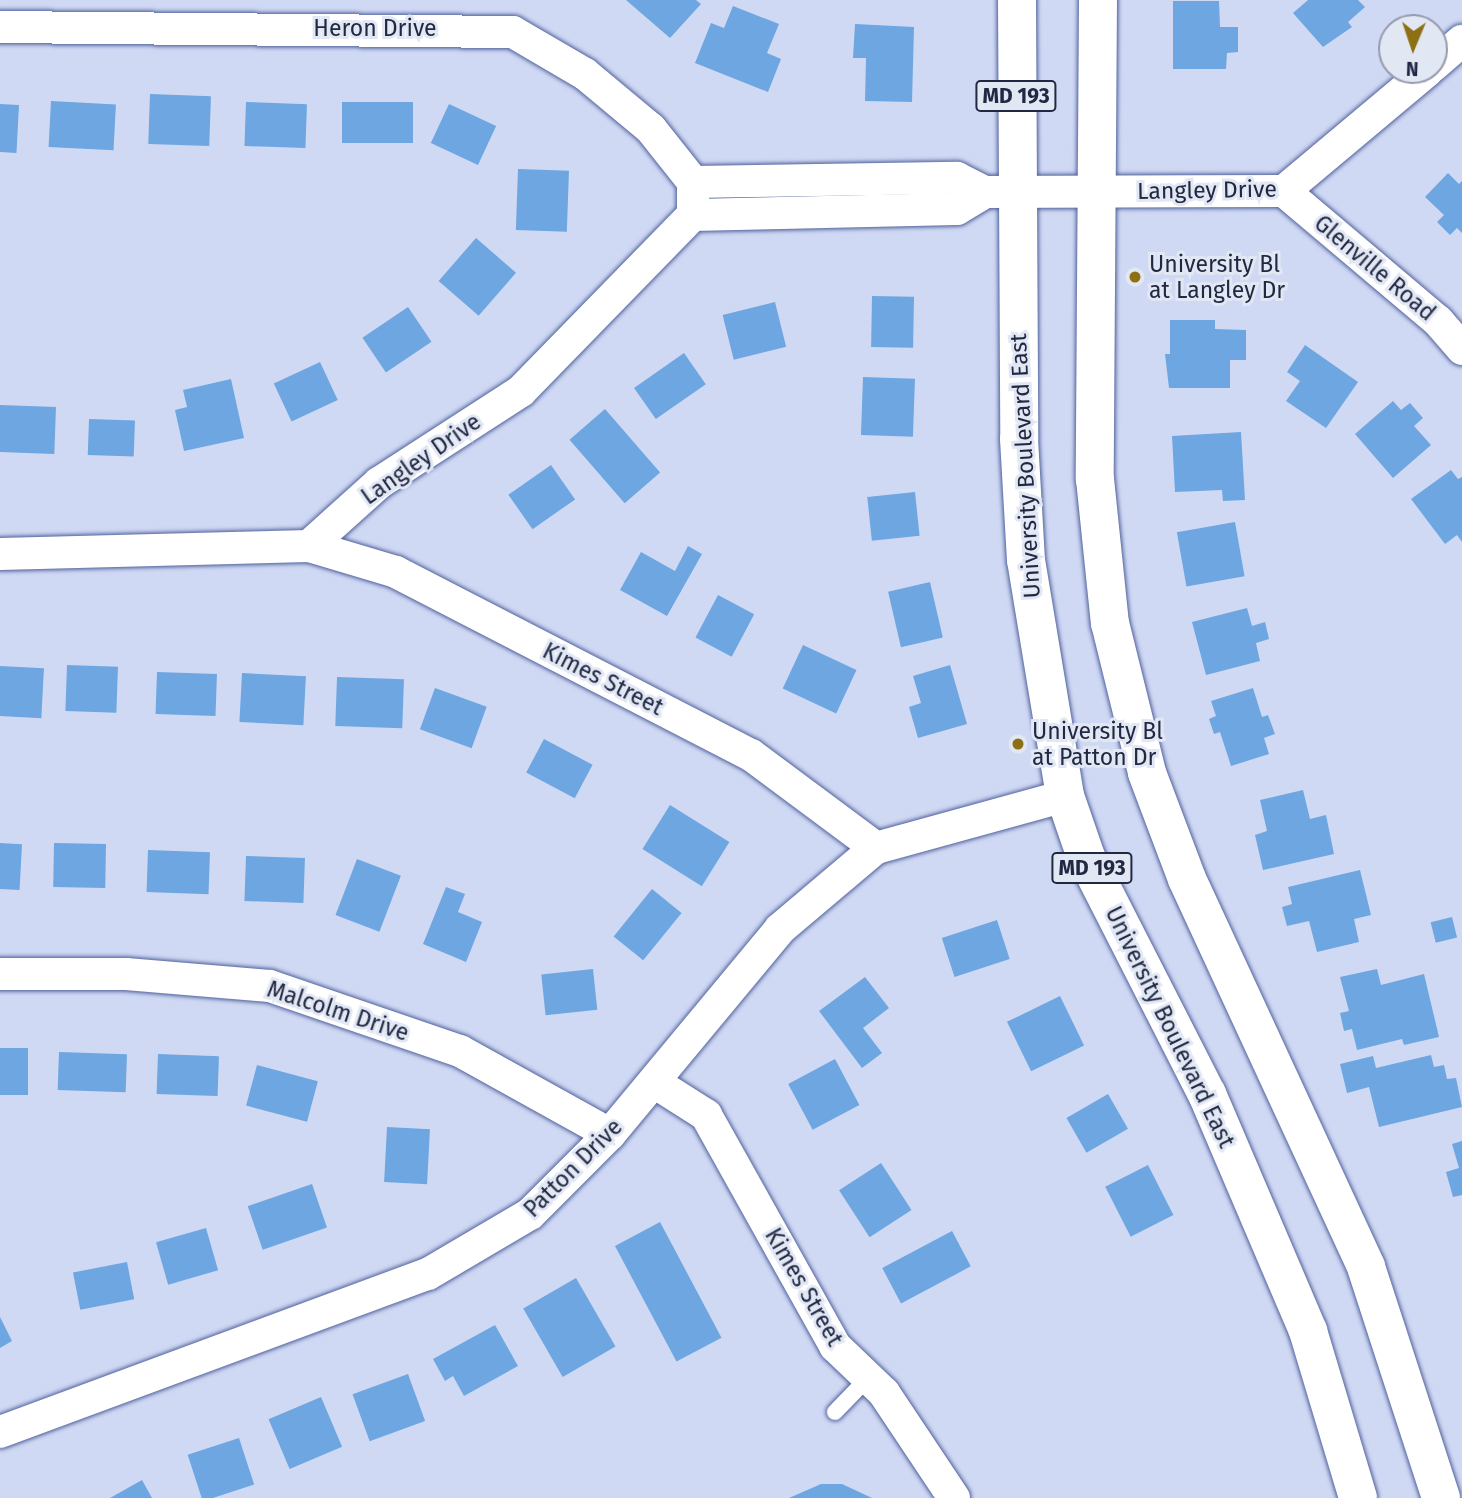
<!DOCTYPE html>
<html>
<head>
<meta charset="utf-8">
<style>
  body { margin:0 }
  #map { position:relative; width:1462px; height:1498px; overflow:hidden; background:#d0d9f4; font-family:"Fira Sans",sans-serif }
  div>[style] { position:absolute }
  .building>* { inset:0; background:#6da6e0; transform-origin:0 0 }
  .roads { filter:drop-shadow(0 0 2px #50629d) drop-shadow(0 0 2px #50629d) }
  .service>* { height:16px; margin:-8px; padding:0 8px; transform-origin:8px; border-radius:8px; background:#fff }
  .minor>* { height:32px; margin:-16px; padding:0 16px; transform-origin:16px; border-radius:16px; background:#fff }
  .primary>* { height:38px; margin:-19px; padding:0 19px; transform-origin:19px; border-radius:19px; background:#fff }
  .dots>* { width:19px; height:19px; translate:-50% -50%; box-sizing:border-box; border:4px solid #e2e7f4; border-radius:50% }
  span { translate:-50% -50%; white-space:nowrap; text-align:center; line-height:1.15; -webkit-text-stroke:6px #e2e7f4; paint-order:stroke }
  .shield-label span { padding:2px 5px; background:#e2e7f4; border:2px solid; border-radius:5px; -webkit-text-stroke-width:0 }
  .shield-label { font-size:21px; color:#212842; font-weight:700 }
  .street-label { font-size:23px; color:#212842 }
  .poi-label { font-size:23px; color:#212842 }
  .left { translate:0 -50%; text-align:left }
  .north { position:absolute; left:1378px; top:14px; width:70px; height:70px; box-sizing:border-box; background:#e2e7f4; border:2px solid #959bad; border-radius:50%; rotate:182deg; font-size:19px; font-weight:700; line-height:28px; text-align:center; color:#212842 }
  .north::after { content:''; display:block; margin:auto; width:24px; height:32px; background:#8c7013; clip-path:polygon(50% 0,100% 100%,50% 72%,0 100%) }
</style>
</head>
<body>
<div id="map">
  <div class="building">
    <div style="clip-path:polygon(626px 0,696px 0,701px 4px,670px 38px)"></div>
    <div style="clip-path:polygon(1308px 0,1358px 0,1365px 7px,1348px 22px,1352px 27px,1323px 47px,1293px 13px)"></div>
    <div style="clip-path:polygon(1173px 1px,1219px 1px,1220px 27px,1238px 27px,1238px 52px,1227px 53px,1226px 69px,1173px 69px)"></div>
    <div style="clip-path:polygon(733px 6px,779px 24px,767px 53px,781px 59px,768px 92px,695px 63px,711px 23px,724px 28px)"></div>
    <div style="clip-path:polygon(855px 24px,914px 27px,912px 102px,865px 101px,866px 58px,853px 58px)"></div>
    <div style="left:150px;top:94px;width:61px;height:50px;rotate:2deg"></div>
    <div style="left:51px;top:101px;width:65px;height:46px;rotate:3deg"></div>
    <div style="left:246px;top:102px;width:61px;height:44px;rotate:2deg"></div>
    <div style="left:342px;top:102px;width:71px;height:41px"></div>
    <div style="left:0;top:104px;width:19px;height:48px;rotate:3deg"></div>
    <div style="left:449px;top:104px;width:52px;height:43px;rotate:25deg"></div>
    <div style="left:518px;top:169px;width:51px;height:61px;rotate:2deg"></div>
    <div style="clip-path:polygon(1448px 173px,1459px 184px,1462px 181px,1462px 233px,1457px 228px,1450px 235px,1437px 222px,1444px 215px,1425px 197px)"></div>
    <div style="left:476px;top:238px;width:53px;height:57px;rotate:41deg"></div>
    <div style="left:872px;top:296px;width:42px;height:51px;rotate:1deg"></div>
    <div style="left:775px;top:302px;width:46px;height:54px;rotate:76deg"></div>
    <div style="left:408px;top:307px;width:42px;height:55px;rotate:56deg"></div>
    <div style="clip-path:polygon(1170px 320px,1215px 320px,1215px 329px,1246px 330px,1246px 360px,1230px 360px,1230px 388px,1169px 388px,1165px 354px,1170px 354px)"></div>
    <div style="clip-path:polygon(1305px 345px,1358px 382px,1326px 428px,1286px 401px,1300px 381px,1287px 372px)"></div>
    <div style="left:684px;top:353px;width:38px;height:61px;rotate:55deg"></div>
    <div style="left:320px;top:362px;width:42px;height:51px;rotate:65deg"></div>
    <div style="left:863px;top:377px;width:52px;height:58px;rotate:2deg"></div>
    <div style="clip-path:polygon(231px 379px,244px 438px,184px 451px,175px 410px,187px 407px,183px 390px)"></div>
    <div style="clip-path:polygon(1393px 401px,1401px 410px,1410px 403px,1423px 418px,1414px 426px,1431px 445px,1393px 478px,1355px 434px)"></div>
    <div style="left:0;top:405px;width:56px;height:47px;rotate:2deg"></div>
    <div style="left:605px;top:409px;width:84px;height:47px;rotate:49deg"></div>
    <div style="left:89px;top:419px;width:46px;height:36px;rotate:2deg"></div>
    <div style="clip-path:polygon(1241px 432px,1245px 500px,1223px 501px,1222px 490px,1175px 492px,1172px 436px)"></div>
    <div style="left:551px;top:465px;width:42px;height:52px;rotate:55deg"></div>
    <div style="clip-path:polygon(1451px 470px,1458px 479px,1462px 477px,1462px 542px,1457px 535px,1445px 544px,1411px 499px)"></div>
    <div style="left:915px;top:492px;width:44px;height:48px;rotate:84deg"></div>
    <div style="left:1235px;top:522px;width:55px;height:59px;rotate:80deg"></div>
    <div style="clip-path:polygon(688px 546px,702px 554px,667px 616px,620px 590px,641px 552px,675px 571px)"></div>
    <div style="left:930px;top:582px;width:57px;height:43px;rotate:77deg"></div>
    <div style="left:718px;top:595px;width:41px;height:48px;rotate:28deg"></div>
    <div style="clip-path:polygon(1247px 608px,1252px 626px,1265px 622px,1269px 639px,1256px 643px,1260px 661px,1206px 675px,1192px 622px)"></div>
    <div style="left:803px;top:645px;width:59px;height:48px;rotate:25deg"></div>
    <div style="left:67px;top:665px;width:51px;height:46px;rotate:2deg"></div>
    <div style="clip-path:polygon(950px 665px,967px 724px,918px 738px,909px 707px,921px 703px,913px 676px)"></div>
    <div style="left:0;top:666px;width:44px;height:50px;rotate:3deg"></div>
    <div style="left:157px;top:672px;width:60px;height:42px;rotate:2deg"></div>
    <div style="left:242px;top:673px;width:64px;height:49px;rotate:3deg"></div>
    <div style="left:337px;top:677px;width:67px;height:49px;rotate:2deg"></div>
    <div style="left:435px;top:688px;width:55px;height:44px;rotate:20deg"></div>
    <div style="clip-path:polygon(1253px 688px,1262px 717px,1268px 715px,1275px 734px,1264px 738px,1269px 754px,1231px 766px,1220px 732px,1214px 734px,1209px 719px,1216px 716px,1211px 701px)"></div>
    <div style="left:544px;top:739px;width:55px;height:38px;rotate:28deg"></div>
    <div style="clip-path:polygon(1303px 790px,1310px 819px,1326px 815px,1334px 854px,1263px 870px,1255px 835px,1267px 831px,1260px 800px)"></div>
    <div style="left:670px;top:805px;width:70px;height:52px;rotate:32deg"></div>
    <div style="left:0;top:843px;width:22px;height:46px;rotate:3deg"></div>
    <div style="left:54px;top:843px;width:52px;height:44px;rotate:1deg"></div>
    <div style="left:148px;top:850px;width:62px;height:42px;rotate:2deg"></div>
    <div style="left:246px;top:856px;width:59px;height:45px;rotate:2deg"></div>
    <div style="left:357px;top:859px;width:47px;height:60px;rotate:21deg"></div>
    <div style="clip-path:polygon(1360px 870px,1371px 915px,1354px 919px,1359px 942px,1317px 952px,1309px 921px,1287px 926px,1282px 907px,1292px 904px,1288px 887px)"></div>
    <div style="clip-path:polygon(446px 887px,465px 894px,458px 912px,482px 922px,466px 962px,423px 944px)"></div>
    <div style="left:652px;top:889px;width:38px;height:61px;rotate:39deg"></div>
    <div style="left:1452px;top:917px;width:21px;height:22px;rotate:76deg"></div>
    <div style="left:997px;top:920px;width:41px;height:58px;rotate:72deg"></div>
    <div style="left:593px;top:969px;width:41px;height:52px;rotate:84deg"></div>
    <div style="clip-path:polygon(1377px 969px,1381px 985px,1424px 974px,1439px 1037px,1404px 1045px,1402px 1039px,1357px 1050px,1352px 1029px,1344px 1031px,1340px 1013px,1349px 1011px,1340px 977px)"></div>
    <div style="clip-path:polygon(865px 977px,889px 1008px,863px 1028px,882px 1053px,862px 1068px,819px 1011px)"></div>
    <div style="left:1060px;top:996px;width:55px;height:59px;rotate:64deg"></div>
    <div style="left:0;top:1048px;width:28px;height:47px"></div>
    <div style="left:59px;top:1052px;width:68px;height:38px;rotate:2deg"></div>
    <div style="left:158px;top:1054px;width:61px;height:40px;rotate:2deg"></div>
    <div style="clip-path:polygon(1431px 1055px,1434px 1067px,1444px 1065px,1447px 1079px,1456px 1078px,1462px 1107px,1379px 1127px,1369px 1087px,1347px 1093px,1340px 1064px,1373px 1056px,1376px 1068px)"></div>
    <div style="left:835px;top:1059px;width:52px;height:53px;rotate:62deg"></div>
    <div style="left:257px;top:1065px;width:63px;height:42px;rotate:15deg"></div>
    <div style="left:1108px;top:1094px;width:40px;height:48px;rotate:60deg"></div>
    <div style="left:387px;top:1127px;width:43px;height:55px;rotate:3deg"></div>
    <div style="clip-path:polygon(1462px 1141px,1462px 1195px,1453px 1197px,1446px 1172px,1459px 1168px,1452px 1144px)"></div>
    <div style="left:881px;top:1163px;width:56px;height:50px;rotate:57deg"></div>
    <div style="left:1148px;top:1165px;width:56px;height:48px;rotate:63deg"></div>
    <div style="left:312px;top:1184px;width:46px;height:68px;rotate:71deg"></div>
    <div style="left:660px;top:1222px;width:131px;height:51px;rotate:62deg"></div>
    <div style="left:206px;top:1228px;width:44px;height:52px;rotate:74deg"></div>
    <div style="left:952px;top:1231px;width:40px;height:79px;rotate:62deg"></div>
    <div style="left:127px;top:1262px;width:38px;height:55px;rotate:79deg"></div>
    <div style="left:576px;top:1278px;width:79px;height:61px;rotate:60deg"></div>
    <div style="clip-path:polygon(0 1317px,12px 1341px,0 1348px)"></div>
    <div style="clip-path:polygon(495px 1325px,518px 1366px,464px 1396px,453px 1376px,445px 1381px,433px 1359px)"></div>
    <div style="left:408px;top:1374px;width:50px;height:59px;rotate:70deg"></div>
    <div style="left:321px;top:1397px;width:54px;height:57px;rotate:67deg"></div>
    <div style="left:239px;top:1438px;width:49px;height:54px;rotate:72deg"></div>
    <div style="clip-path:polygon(142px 1480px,152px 1498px,110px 1498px)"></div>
    <div style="clip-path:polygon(821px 1484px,842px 1484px,872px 1498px,789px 1498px)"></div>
  </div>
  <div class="roads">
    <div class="service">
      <div style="left:835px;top:1412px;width:47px;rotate:-45.9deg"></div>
    </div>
    <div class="minor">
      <div style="left:0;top:27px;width:513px;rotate:0.56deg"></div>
      <div style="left:513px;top:32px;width:83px;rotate:30.3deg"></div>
      <div style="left:585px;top:74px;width:86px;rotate:39.8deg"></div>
      <div style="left:651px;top:129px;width:68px;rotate:51.6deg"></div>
      <div style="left:1434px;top:65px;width:37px;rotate:-41deg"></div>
      <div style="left:693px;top:182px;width:264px;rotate:-0.9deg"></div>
      <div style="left:957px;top:178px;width:31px;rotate:27deg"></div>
      <div style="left:985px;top:192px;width:299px;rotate:-0.2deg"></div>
      <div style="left:1284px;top:191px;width:188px;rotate:-40deg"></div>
      <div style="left:1284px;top:191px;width:202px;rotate:40.2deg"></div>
      <div style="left:1438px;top:321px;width:37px;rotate:49deg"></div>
      <div style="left:693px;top:215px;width:264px;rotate:-1.3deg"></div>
      <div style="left:957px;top:209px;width:33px;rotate:-31deg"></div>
      <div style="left:309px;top:546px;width:91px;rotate:16.6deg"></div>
      <div style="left:396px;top:572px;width:399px;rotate:27.3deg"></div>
      <div style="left:751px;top:755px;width:156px;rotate:36.6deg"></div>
      <div style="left:0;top:554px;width:309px;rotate:-1.5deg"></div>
      <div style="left:309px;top:546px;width:94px;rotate:-42deg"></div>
      <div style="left:379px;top:483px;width:169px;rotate:-32.9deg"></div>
      <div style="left:521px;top:391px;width:246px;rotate:-45.7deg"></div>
      <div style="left:693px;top:215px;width:33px;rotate:-90deg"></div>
      <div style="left:0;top:974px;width:126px"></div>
      <div style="left:126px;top:974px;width:144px;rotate:4.8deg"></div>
      <div style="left:270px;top:986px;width:201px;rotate:18.9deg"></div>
      <div style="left:460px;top:1051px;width:171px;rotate:29deg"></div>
      <div style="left:654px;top:1082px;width:62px;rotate:32.4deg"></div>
      <div style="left:706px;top:1115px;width:265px;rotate:60.8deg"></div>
      <div style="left:835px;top:1346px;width:68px;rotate:43.8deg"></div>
      <div style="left:884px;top:1393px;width:126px;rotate:56.3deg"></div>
      <div style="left:0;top:1432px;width:456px;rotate:-20.3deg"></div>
      <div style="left:428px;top:1274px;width:118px;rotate:-30.5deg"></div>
      <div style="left:530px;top:1214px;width:113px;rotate:-45deg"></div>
      <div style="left:610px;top:1134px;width:266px;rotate:-50.3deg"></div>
      <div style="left:780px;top:929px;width:126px;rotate:-40.2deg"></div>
      <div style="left:876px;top:848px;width:196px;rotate:-15.4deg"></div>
    </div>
    <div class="primary">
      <div style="left:1017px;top:0;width:439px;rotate:89.7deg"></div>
      <div style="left:1019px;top:439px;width:121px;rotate:86.7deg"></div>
      <div style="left:1026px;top:560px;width:239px;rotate:80.6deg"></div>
      <div style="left:1065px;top:796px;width:65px;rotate:71deg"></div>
      <div style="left:1086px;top:857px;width:266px;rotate:63deg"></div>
      <div style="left:1207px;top:1094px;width:258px;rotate:66.9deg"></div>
      <div style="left:1308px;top:1331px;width:174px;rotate:73.3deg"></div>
      <div style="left:1098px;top:0;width:479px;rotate:90.4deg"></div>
      <div style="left:1095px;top:479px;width:145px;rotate:84.1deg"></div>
      <div style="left:1110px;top:623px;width:154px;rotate:76.1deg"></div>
      <div style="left:1147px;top:773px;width:113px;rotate:69.3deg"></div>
      <div style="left:1187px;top:879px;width:427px;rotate:65.2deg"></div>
      <div style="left:1366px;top:1267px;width:243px;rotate:72deg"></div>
    </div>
  </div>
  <div class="dots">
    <div style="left:1135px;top:277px;background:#8c7013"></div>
    <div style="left:1018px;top:744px;background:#8c7013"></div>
  </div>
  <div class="shield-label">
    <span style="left:1016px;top:96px">MD 193</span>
    <span style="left:1092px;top:868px">MD 193</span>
  </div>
  <div class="street-label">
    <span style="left:375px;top:28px">Heron Drive</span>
    <span style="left:1207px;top:190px;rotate:-1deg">Langley Drive</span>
    <span style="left:1375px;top:268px;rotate:40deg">Glenville Road</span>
    <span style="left:421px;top:459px;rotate:-35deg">Langley Drive</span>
    <span style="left:1025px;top:466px;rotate:-93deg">University Boulevard East</span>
    <span style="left:603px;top:679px;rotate:27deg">Kimes Street</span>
    <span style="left:338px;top:1011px;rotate:18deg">Malcolm Drive</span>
    <span style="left:1170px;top:1027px;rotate:64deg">University Boulevard East</span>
    <span style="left:573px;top:1168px;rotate:-45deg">Patton Drive</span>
    <span style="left:804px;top:1287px;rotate:60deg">Kimes Street</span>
  </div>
  <div class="poi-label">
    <span class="left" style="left:1149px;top:277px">University Bl<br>at Langley Dr</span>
    <span class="left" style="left:1032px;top:744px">University Bl<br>at Patton Dr</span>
  </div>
  <div class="north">N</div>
</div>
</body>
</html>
